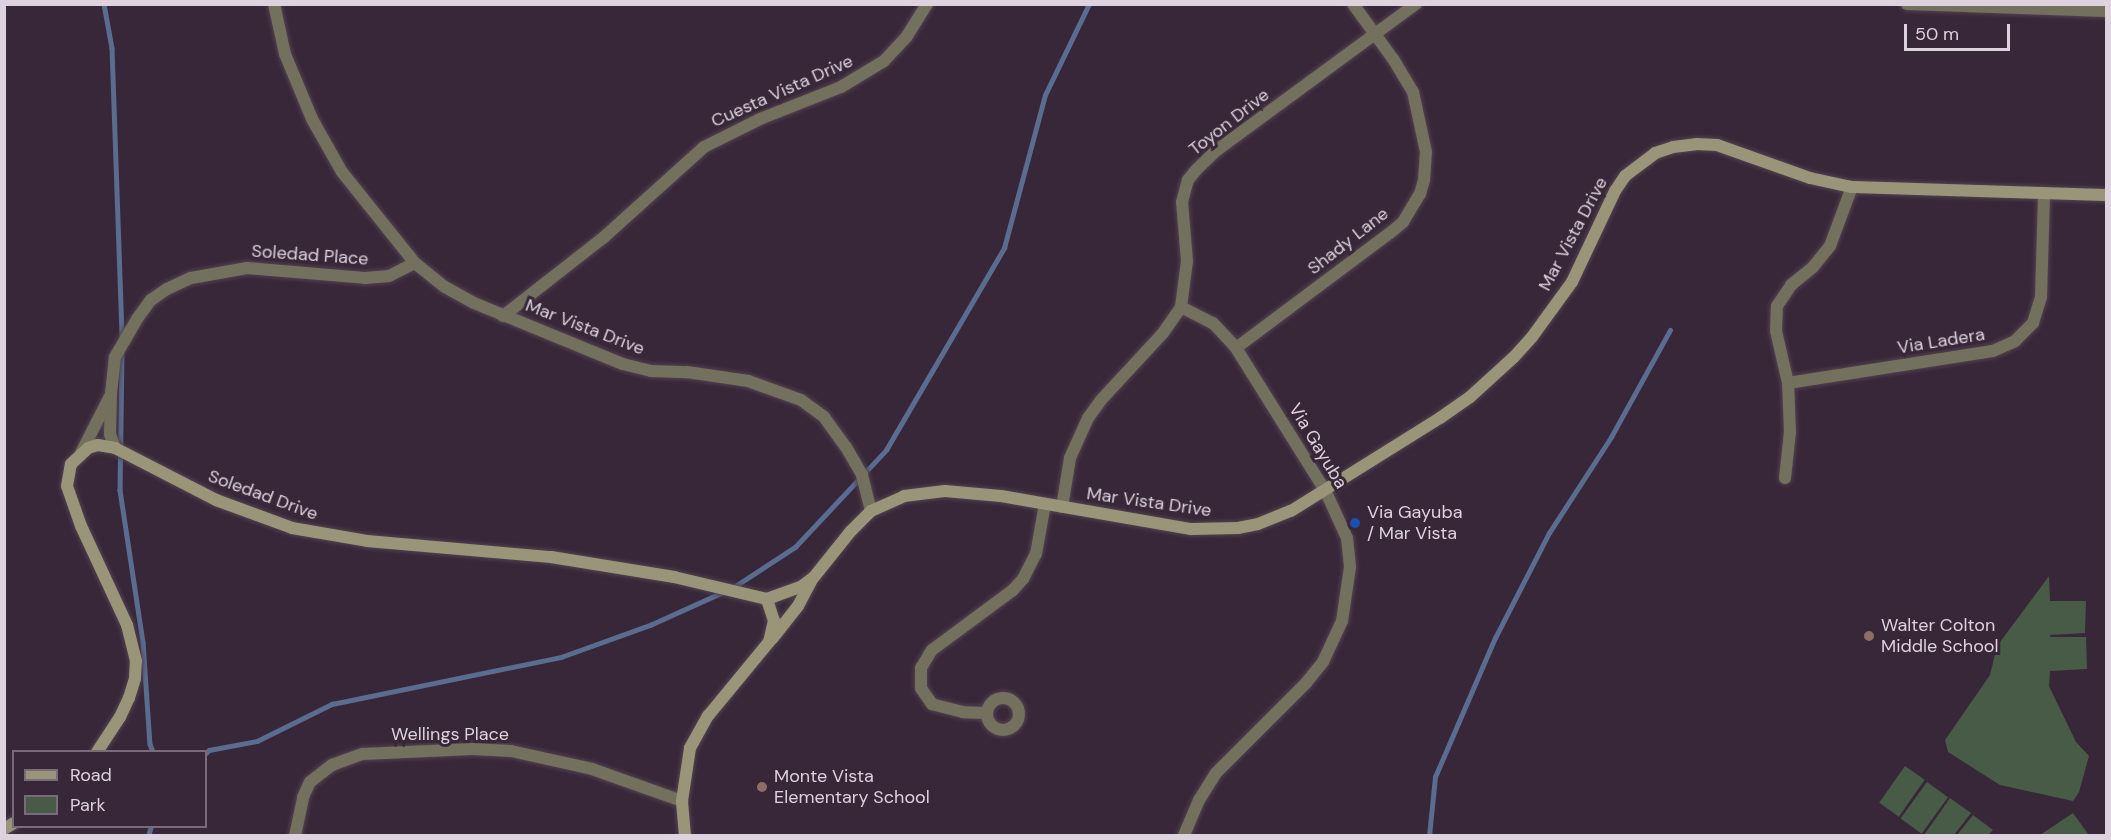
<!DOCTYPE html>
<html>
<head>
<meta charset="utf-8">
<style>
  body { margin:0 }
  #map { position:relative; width:2111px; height:840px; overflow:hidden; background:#382738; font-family:"DM Sans",sans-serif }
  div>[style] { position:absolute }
  .green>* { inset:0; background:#475b47; transform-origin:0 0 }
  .stream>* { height:4.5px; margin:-2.25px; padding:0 2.25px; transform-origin:2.25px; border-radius:2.25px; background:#5a6c90 }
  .roads { filter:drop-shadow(0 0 2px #524252) drop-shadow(0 0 2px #524252) }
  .street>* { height:12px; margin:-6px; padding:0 6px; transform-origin:6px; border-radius:6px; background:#73705d }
  .street>.ring { margin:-6px; padding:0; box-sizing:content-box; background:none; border:12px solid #73705d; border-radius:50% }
  .secondary>* { height:12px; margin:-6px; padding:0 6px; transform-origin:6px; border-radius:6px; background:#9a9578 }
  .dots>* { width:16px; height:16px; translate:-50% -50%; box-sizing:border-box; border:3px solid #382738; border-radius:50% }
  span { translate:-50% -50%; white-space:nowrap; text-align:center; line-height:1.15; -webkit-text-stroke:6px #382738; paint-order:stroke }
  .street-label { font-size:18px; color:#ddd2dd }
  .poi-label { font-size:18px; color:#ddd2dd }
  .left { translate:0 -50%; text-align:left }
  .frame { position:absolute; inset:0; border:6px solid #ddd2dd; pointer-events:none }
  .legend { position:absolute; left:12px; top:750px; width:195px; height:78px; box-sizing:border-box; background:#382738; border:2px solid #7a6b7a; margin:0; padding:8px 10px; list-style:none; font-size:18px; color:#ddd2dd }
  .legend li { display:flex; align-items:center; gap:12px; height:30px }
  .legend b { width:30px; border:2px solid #7a6b7a }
  .scale { position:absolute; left:1904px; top:24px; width:106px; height:27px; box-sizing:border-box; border:3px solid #ddd2dd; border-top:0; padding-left:8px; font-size:18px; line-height:21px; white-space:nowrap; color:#ddd2dd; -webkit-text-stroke:4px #382738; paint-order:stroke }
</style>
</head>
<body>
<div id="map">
  <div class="green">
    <div style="clip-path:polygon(2049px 576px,2050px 601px,2086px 601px,2085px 633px,2050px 635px,2050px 637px,2086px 637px,2087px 669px,2050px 671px,2049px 686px,2076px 742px,2089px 756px,2079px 792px,2073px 801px,2000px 785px,1948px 752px,1945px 740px,1990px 675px,1997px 646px)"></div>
    <div style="left:1905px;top:766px;width:24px;height:45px;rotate:35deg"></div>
    <div style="left:1927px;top:782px;width:26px;height:45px;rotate:36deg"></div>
    <div style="clip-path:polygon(1950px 798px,1971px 813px,1954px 835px,1924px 835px)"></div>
    <div style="clip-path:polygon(2073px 813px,2089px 835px,2040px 835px)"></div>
    <div style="clip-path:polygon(1973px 815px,1993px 830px,1988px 835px,1957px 835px)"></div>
  </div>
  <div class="stream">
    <div style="left:104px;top:4px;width:45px;rotate:79.7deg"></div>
    <div style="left:112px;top:48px;width:289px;rotate:88deg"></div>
    <div style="left:122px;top:351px;width:139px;rotate:90.8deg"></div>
    <div style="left:120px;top:490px;width:154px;rotate:81.4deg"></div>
    <div style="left:143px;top:642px;width:102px;rotate:86.1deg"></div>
    <div style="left:150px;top:744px;width:9px;rotate:69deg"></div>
    <div style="left:734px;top:587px;width:73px;rotate:-33.3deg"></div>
    <div style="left:795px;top:547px;width:133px;rotate:-46.8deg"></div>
    <div style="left:886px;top:450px;width:234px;rotate:-59.7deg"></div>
    <div style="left:1004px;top:248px;width:158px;rotate:-75deg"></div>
    <div style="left:1045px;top:95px;width:101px;rotate:-64.2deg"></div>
    <div style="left:206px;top:753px;width:4px;rotate:-45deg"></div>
    <div style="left:209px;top:750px;width:49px;rotate:-10.6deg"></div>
    <div style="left:257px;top:741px;width:84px;rotate:-26.3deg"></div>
    <div style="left:332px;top:704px;width:234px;rotate:-11.6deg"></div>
    <div style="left:561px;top:657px;width:95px;rotate:-19.8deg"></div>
    <div style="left:650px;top:625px;width:80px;rotate:-24.3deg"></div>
    <div style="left:148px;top:836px;width:10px;rotate:-73deg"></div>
    <div style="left:1429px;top:836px;width:59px;rotate:-84.2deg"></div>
    <div style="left:1435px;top:777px;width:151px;rotate:-66.7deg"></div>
    <div style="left:1495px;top:638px;width:118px;rotate:-62.8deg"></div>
    <div style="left:1549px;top:533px;width:114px;rotate:-57.1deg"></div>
    <div style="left:1611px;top:437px;width:122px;rotate:-61.1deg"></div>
  </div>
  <div class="roads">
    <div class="street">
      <div style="left:274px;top:4px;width:51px;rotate:77.6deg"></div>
      <div style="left:285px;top:54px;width:70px;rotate:67.4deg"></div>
      <div style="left:312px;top:119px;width:61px;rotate:60.5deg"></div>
      <div style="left:342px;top:172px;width:117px;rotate:51.3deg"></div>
      <div style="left:415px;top:263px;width:38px;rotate:39deg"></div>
      <div style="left:445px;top:287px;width:33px;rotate:29deg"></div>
      <div style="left:474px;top:303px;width:161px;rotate:22.3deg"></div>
      <div style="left:623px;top:364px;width:29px;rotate:14deg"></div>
      <div style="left:651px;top:371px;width:36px;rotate:2deg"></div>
      <div style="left:687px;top:372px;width:62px;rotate:8.4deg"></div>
      <div style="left:748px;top:381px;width:56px;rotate:19.7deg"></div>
      <div style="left:801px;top:400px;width:29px;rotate:36deg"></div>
      <div style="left:824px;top:417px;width:37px;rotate:54deg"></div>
      <div style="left:846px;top:447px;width:32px;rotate:60deg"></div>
      <div style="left:862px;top:475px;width:37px;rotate:76deg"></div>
      <div style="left:1907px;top:4px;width:199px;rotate:2deg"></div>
      <div style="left:1181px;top:307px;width:36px;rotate:27deg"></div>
      <div style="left:1213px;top:323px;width:34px;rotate:47deg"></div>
      <div style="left:1236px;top:348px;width:170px;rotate:58deg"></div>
      <div style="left:1326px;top:492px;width:51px;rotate:65.5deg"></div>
      <div style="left:1347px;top:538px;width:29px;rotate:84deg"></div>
      <div style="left:1350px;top:567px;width:55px;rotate:98.4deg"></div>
      <div style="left:1342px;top:621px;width:45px;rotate:114.9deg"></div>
      <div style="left:1323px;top:662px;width:27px;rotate:129deg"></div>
      <div style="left:1306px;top:683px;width:127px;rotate:135deg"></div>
      <div style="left:1216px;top:773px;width:32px;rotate:122deg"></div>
      <div style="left:1199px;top:800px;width:39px;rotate:113deg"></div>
      <div style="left:503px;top:316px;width:127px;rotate:-38deg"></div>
      <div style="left:603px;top:238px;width:136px;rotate:-42deg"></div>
      <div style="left:704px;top:147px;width:63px;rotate:-26.6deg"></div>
      <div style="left:760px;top:119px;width:87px;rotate:-21.6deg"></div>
      <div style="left:841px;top:87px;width:50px;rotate:-31.2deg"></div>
      <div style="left:884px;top:61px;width:34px;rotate:-47deg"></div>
      <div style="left:907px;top:36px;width:38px;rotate:-58deg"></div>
      <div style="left:1236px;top:348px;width:192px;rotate:-36.8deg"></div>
      <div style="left:1390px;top:233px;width:17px;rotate:-40deg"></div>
      <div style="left:1403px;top:222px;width:33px;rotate:-59deg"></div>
      <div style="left:1420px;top:194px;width:15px;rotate:-74deg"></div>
      <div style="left:1424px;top:180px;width:28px;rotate:-86deg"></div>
      <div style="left:1426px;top:152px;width:61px;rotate:-102.2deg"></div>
      <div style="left:1413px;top:92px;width:39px;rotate:-121deg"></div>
      <div style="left:1393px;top:59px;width:68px;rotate:-126deg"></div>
      <div style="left:1788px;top:383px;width:207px;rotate:-8.9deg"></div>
      <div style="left:1993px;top:351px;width:24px;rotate:-24deg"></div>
      <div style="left:2015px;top:341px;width:25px;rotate:-45deg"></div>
      <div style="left:2033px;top:323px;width:27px;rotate:-73deg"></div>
      <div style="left:2041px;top:297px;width:104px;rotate:-88.3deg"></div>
      <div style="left:115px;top:448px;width:15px;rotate:-110deg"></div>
      <div style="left:110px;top:434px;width:40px;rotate:-88.6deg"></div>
      <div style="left:111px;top:394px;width:37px;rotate:-84deg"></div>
      <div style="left:115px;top:357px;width:44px;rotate:-59.9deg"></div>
      <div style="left:137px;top:319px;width:24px;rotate:-54deg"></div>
      <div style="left:151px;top:300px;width:19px;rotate:-35deg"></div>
      <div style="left:167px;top:289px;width:26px;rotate:-25deg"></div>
      <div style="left:191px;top:278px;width:57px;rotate:-10.1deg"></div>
      <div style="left:247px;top:268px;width:118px;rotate:4.8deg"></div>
      <div style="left:365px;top:278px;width:24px;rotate:-5deg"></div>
      <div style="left:389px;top:276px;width:29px;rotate:-27deg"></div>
      <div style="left:81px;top:453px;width:62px;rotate:-63deg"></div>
      <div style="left:1785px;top:478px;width:46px;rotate:-83.8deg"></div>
      <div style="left:1790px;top:432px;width:49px;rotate:-92.3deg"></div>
      <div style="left:1788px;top:383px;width:53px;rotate:-103deg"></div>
      <div style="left:1776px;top:331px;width:25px;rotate:-88deg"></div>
      <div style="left:1777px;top:306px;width:25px;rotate:-56deg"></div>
      <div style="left:1791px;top:285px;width:28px;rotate:-39deg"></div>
      <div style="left:1813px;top:267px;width:27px;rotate:-51deg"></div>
      <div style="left:1830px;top:246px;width:63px;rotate:-69.6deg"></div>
      <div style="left:1062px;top:507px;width:50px;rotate:-80.7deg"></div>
      <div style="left:1070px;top:458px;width:44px;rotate:-65.8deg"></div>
      <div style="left:1088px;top:418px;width:22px;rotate:-54deg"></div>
      <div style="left:1101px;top:400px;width:91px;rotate:-47.2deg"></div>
      <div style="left:1163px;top:333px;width:32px;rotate:-55deg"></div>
      <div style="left:1181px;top:307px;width:46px;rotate:-82.6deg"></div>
      <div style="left:1187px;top:261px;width:59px;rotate:-94.8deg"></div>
      <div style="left:1182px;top:202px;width:23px;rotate:-75deg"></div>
      <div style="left:1188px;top:180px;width:13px;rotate:-51deg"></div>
      <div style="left:1196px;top:170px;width:29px;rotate:-44deg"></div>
      <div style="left:1217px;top:150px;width:247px;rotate:-36.3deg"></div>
      <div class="ring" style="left:987px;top:698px;width:20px;height:20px"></div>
      <div style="left:987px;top:713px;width:24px;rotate:-178deg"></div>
      <div style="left:963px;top:712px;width:32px;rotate:-166deg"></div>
      <div style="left:932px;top:704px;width:19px;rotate:-125deg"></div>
      <div style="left:921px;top:688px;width:20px;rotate:-90deg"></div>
      <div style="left:921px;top:668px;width:21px;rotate:-59deg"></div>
      <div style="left:932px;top:650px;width:101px;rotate:-36.5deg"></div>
      <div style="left:1013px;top:590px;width:15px;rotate:-48deg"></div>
      <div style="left:1023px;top:579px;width:28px;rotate:-63deg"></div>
      <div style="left:1036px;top:554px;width:51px;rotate:-79.8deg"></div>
      <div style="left:295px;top:836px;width:40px;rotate:-78deg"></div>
      <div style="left:303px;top:797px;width:17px;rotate:-65deg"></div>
      <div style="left:310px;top:782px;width:28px;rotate:-38deg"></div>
      <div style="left:332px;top:765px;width:33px;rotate:-20deg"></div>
      <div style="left:363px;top:754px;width:109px;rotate:-2.6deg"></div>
      <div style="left:472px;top:749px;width:39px;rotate:3deg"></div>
      <div style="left:511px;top:751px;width:83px;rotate:12.5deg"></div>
      <div style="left:592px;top:769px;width:96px;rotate:19.6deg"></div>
    </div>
    <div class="secondary">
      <div style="left:772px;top:639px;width:42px;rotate:-51.8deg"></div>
      <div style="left:798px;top:606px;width:30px;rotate:-62deg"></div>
      <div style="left:97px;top:752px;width:42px;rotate:-56.7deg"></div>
      <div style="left:120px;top:717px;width:21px;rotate:-65deg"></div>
      <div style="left:129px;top:698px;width:21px;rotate:-73deg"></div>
      <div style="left:135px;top:678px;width:17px;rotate:-87deg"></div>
      <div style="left:136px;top:661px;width:37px;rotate:-104deg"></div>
      <div style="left:127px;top:625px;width:109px;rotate:-114.9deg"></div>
      <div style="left:81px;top:526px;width:42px;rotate:-109.3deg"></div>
      <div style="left:67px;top:486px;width:22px;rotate:-80deg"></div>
      <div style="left:71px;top:464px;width:23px;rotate:-43deg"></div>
      <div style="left:88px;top:448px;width:10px;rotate:-17deg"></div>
      <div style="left:98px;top:445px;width:17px;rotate:10deg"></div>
      <div style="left:115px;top:448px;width:114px;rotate:27.2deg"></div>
      <div style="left:216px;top:500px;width:81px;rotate:20.2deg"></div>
      <div style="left:292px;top:528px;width:76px;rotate:9.8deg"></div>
      <div style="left:367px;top:541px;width:185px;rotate:5deg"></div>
      <div style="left:551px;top:557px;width:125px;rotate:9.2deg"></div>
      <div style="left:674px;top:577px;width:96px;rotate:13.3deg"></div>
      <div style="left:4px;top:829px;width:12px;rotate:-31deg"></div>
      <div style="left:685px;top:836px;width:35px;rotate:-95deg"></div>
      <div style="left:682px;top:801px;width:54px;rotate:-81.4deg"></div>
      <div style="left:690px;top:748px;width:37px;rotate:-61deg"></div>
      <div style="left:708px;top:716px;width:96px;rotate:-50.5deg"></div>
      <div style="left:769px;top:642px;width:22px;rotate:-77deg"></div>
      <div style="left:774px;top:621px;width:23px;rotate:-108deg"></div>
      <div style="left:767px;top:599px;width:37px;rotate:-20deg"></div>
      <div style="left:802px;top:586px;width:15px;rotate:-37deg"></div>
      <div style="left:814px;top:577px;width:58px;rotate:-51.3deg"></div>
      <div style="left:850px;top:532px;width:30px;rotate:-45deg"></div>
      <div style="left:871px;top:511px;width:36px;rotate:-24deg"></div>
      <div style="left:904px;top:496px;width:41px;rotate:-7deg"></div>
      <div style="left:945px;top:491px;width:56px;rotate:5.1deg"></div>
      <div style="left:1001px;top:496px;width:193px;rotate:9.9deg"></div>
      <div style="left:1191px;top:529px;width:47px;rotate:-1.2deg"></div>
      <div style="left:1238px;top:528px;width:20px;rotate:-11deg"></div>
      <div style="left:1258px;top:524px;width:35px;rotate:-22deg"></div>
      <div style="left:1291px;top:511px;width:176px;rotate:-32deg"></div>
      <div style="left:1440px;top:418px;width:37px;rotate:-35deg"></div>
      <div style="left:1470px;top:397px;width:59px;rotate:-42.3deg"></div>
      <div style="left:1514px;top:357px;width:27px;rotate:-48deg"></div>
      <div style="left:1532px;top:337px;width:68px;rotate:-54deg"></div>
      <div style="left:1572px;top:282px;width:101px;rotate:-64.7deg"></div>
      <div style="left:1615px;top:191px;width:18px;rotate:-56deg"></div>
      <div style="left:1625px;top:176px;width:38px;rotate:-37deg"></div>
      <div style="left:1655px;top:153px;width:19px;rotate:-18deg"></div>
      <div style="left:1673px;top:147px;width:23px;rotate:-7deg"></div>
      <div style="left:1696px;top:144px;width:21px;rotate:3deg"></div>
      <div style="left:1717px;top:145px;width:99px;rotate:19.5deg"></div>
      <div style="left:1810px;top:178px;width:43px;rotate:12.1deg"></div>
      <div style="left:1852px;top:187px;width:254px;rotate:1.8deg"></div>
    </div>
  </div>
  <div class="dots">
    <div style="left:1355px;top:523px;background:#1a4fb4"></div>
    <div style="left:1869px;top:636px;background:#8d6e63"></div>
    <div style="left:762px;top:787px;background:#8d6e63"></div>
  </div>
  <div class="street-label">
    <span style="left:782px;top:91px;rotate:-24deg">Cuesta Vista Drive</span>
    <span style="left:1229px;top:122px;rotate:-38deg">Toyon Drive</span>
    <span style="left:1573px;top:234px;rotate:-62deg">Mar Vista Drive</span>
    <span style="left:1348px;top:241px;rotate:-38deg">Shady Lane</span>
    <span style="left:310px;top:255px;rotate:4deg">Soledad Place</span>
    <span style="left:585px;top:327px;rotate:21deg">Mar Vista Drive</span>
    <span style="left:1941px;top:341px;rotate:-9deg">Via Ladera</span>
    <span style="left:1318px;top:446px;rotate:59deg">Via Gayuba</span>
    <span style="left:263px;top:495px;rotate:20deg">Soledad Drive</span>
    <span style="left:1149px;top:502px;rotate:8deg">Mar Vista Drive</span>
    <span style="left:450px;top:734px">Wellings Place</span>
  </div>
  <div class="poi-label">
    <span class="left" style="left:1367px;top:523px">Via Gayuba<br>/ Mar Vista</span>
    <span class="left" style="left:1881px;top:636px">Walter Colton<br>Middle School</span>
    <span class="left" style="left:774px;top:787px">Monte Vista<br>Elementary School</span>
  </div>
  <div class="frame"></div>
  <ul class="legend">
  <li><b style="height:8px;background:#9a9578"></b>Road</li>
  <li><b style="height:16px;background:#475b47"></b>Park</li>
  </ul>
  <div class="scale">50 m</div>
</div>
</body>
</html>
